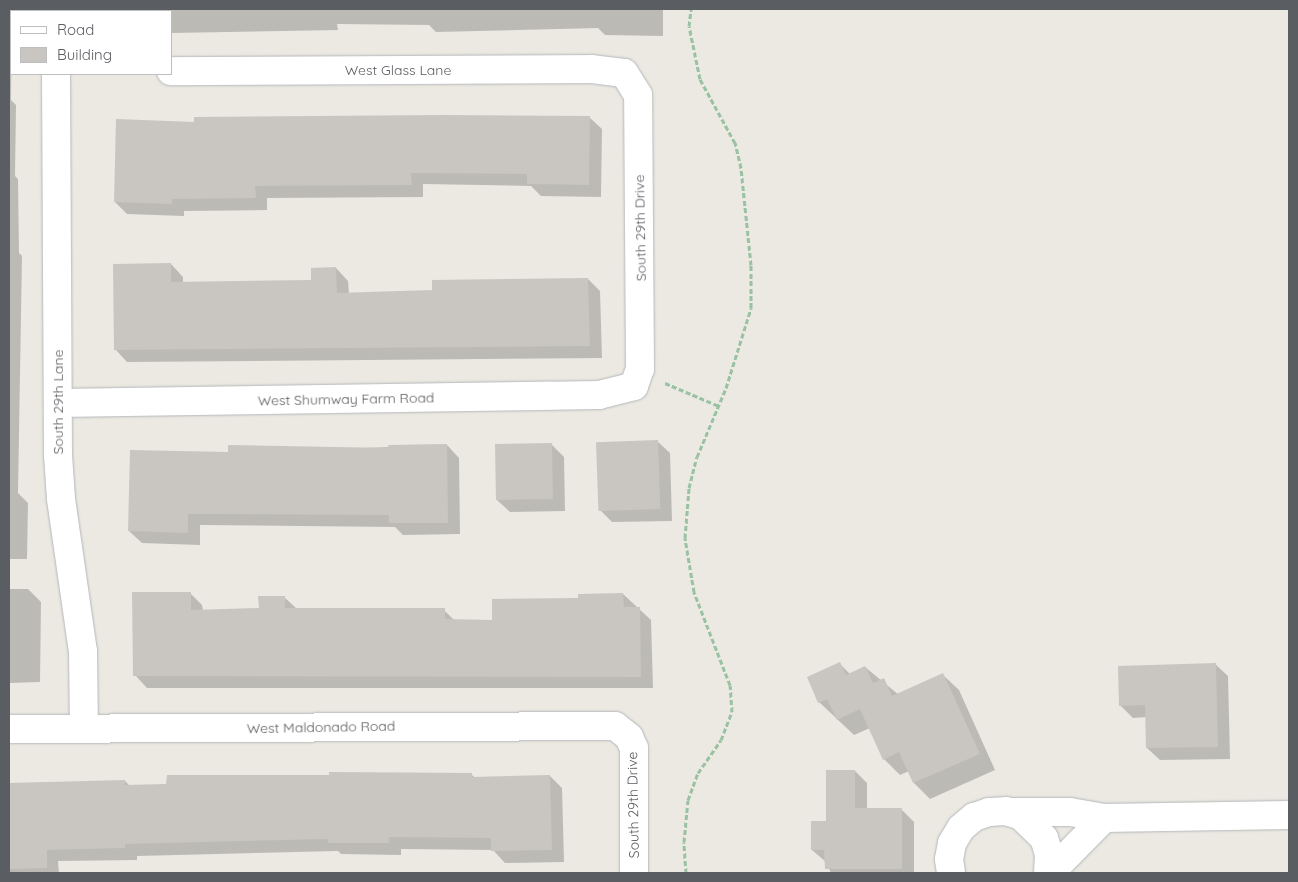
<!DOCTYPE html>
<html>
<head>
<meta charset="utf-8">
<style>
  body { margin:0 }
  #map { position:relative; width:1298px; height:882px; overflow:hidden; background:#ebe9e1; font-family:Quicksand,sans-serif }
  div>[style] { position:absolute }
  .shadow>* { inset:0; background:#0003 }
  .building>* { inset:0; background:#c9c5c0; transform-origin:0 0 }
  .path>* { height:3px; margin-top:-1.5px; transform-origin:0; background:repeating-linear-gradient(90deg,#99c2a2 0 5px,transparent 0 7.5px) }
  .roads { filter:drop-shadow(0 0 1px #b4b7bb) drop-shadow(0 0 1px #b4b7bb) }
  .minor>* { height:28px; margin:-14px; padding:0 14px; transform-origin:14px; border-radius:14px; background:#fff }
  span { translate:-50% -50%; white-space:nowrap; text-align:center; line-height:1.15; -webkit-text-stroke:5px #fff; paint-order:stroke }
  .street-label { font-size:14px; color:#5a5d61 }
  .frame { position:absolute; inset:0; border:10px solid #5a5d61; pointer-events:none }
  .legend { position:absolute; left:10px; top:10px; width:162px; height:65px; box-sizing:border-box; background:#fff; border:1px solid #bdbec0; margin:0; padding:6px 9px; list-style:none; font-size:15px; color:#5a5d61 }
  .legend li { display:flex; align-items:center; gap:10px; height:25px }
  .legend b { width:25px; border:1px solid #bdbec0 }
</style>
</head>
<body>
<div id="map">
  <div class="shadow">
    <div style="clip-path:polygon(9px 9px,12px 9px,11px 100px,16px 105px,15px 176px,18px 179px,19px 253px,22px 256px,18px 493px,28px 503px,27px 559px,9px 559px)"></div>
    <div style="clip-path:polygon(107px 9px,663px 9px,663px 36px,605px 35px,598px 28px,436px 32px,429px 25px,337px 24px,338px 30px,171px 33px,171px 11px)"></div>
    <div style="clip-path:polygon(589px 117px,602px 129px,601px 197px,541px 196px,531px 186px,423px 184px,423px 197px,267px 198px,267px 210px,184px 211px,184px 216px,127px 214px,115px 202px,195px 123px)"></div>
    <div style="clip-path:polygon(171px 264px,183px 277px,183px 283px,312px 281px,336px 268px,348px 281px,349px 294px,433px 291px,588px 279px,600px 291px,602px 358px,127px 362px,115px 349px)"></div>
    <div style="clip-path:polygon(657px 441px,670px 453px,672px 521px,612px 522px,600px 510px)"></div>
    <div style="clip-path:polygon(551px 444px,564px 457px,565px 511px,510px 512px,497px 500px)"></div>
    <div style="clip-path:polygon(447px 445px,459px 458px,460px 534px,403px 535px,395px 527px,200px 525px,200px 545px,142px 543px,129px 531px,229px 453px)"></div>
    <div style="clip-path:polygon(9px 589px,28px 589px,41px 602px,40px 682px,9px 683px)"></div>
    <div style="clip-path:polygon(190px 593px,202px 605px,203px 611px,260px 610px,284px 597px,297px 609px,444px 610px,455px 621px,493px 622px,579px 599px,623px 594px,651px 620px,653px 688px,147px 688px,135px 675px)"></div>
    <div style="clip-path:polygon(840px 664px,850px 674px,865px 667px,899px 695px,943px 675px,959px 690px,995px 770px,930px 799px,914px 783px,909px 771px,900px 775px,884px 759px,870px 728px,854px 735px,819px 702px)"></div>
    <div style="clip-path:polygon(1215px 664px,1228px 676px,1230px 759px,1160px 760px,1147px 748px,1147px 717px,1133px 718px,1120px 705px)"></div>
    <div style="clip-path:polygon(855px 771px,867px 783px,867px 809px,901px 809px,914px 822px,914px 873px,831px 873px,826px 862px,812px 850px)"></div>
    <div style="clip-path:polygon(471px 774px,475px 778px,550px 776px,562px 788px,564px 862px,505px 863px,493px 850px,401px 849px,401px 855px,341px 854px,338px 851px,137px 856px,137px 860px,58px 861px,59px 873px,9px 873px,9px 784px,125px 781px,130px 786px)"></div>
  </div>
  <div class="building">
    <div style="clip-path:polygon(442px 115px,590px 116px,589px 185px,527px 184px,527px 174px,411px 173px,412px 185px,255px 186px,256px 198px,172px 199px,172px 204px,114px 202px,116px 119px,194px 122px,194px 117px)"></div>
    <div style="clip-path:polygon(171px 263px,171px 282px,311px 280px,311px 268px,336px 267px,337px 293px,432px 290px,432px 280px,588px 278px,590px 346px,114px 350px,113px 264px)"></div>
    <div style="left:658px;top:440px;width:69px;height:62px;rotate:88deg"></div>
    <div style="left:552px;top:443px;width:56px;height:57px;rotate:89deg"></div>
    <div style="clip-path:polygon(447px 444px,448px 523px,389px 523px,389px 515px,188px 514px,188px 533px,128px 531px,130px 450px,228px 452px,228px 445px,389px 448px,388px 445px)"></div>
    <div style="clip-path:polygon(132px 592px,191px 592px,191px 610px,259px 608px,258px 596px,285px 596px,285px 608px,445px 608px,445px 619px,492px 620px,492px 599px,578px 598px,578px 594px,623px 593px,624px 607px,640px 607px,641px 677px,133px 676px)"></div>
    <div style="clip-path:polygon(840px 662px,846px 675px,865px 666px,873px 683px,884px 678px,892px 696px,943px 673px,980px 754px,913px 783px,899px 752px,883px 760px,860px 709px,837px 720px,827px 699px,818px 703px,807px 677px)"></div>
    <div style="clip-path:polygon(1216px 663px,1218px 747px,1146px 748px,1145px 705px,1119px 706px,1118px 666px)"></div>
    <div style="clip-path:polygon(826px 770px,855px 770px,855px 808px,902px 808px,902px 869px,825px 869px,824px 850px,811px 850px,811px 821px,826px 821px)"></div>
    <div style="clip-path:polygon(329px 772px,472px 773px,472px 777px,550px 775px,552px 850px,491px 851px,491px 838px,389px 837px,389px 843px,328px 843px,328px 839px,125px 844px,125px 848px,47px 850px,47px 868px,9px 869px,9px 783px,125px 780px,125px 785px,166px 784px,167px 775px,329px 775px)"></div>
  </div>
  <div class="path">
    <div style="left:665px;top:383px;width:59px;rotate:23.1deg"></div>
    <div style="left:686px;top:873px;width:31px;rotate:-94deg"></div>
    <div style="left:684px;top:842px;width:42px;rotate:-84.6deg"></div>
    <div style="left:688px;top:800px;width:29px;rotate:-70deg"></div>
    <div style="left:698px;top:773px;width:40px;rotate:-55.1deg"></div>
    <div style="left:721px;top:740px;width:30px;rotate:-69deg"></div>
    <div style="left:732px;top:712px;width:27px;rotate:-94deg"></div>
    <div style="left:730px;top:685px;width:100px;rotate:-111.2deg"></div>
    <div style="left:694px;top:592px;width:55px;rotate:-99.5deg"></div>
    <div style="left:685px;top:538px;width:50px;rotate:-85.4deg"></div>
    <div style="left:689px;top:488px;width:32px;rotate:-76deg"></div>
    <div style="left:697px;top:457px;width:75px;rotate:-67.2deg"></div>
    <div style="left:726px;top:388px;width:84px;rotate:-72.6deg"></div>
    <div style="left:751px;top:308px;width:43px;rotate:-90deg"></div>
    <div style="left:751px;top:265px;width:98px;rotate:-95.9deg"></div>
    <div style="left:741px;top:168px;width:26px;rotate:-103deg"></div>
    <div style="left:735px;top:143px;width:73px;rotate:-118.7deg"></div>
    <div style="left:700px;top:79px;width:54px;rotate:-101.7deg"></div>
    <div style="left:689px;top:26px;width:17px;rotate:-83deg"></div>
  </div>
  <div class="roads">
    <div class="minor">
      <div style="left:56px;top:9px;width:2px;rotate:90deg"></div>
      <div style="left:56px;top:74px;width:381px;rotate:89.7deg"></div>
      <div style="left:58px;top:455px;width:44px;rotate:86.1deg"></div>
      <div style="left:61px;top:499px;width:154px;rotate:81.8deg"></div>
      <div style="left:83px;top:651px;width:78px;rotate:89.3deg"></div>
      <div style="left:58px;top:403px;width:541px;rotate:-0.85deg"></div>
      <div style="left:599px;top:395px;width:36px;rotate:-14deg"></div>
      <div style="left:634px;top:386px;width:18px;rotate:-71deg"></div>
      <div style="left:640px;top:369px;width:274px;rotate:-90.4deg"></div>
      <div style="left:638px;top:95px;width:26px;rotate:-122deg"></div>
      <div style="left:624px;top:73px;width:32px;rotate:-173deg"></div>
      <div style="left:592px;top:69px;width:421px;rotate:179.7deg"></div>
      <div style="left:9px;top:729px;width:606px;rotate:-0.28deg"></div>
      <div style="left:615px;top:726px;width:18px;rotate:38deg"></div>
      <div style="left:629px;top:737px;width:12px;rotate:66deg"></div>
      <div style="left:634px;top:748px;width:125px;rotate:90deg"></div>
      <div style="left:1009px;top:812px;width:61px"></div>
      <div style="left:1070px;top:812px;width:35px;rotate:10deg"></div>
      <div style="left:1104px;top:818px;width:185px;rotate:-0.9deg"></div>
      <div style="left:951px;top:873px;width:14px;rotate:-98deg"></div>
      <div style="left:949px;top:859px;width:16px;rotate:-79deg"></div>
      <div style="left:952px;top:843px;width:17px;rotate:-59deg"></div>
      <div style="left:961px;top:828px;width:17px;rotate:-40deg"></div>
      <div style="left:974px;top:817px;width:16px;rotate:-18deg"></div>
      <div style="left:989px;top:812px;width:17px;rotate:-3deg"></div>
      <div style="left:1006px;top:811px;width:16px;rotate:18deg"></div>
      <div style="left:1021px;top:816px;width:32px;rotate:44deg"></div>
      <div style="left:1044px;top:838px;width:17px;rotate:73deg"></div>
      <div style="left:1049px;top:854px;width:19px;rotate:93deg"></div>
      <div style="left:1050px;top:873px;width:77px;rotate:-45.5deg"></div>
    </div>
  </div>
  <div class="street-label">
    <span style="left:398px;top:70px">West Glass Lane</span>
    <span style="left:640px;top:228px;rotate:-91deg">South 29th Drive</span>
    <span style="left:346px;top:399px;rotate:-1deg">West Shumway Farm Road</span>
    <span style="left:58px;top:402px;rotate:-90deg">South 29th Lane</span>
    <span style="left:321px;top:727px;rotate:-1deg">West Maldonado Road</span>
    <span style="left:633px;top:805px;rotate:-91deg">South 29th Drive</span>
  </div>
  <div class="frame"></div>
  <ul class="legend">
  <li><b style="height:6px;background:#fff"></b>Road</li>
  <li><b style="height:14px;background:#c9c5c0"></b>Building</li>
  </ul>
</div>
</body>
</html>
